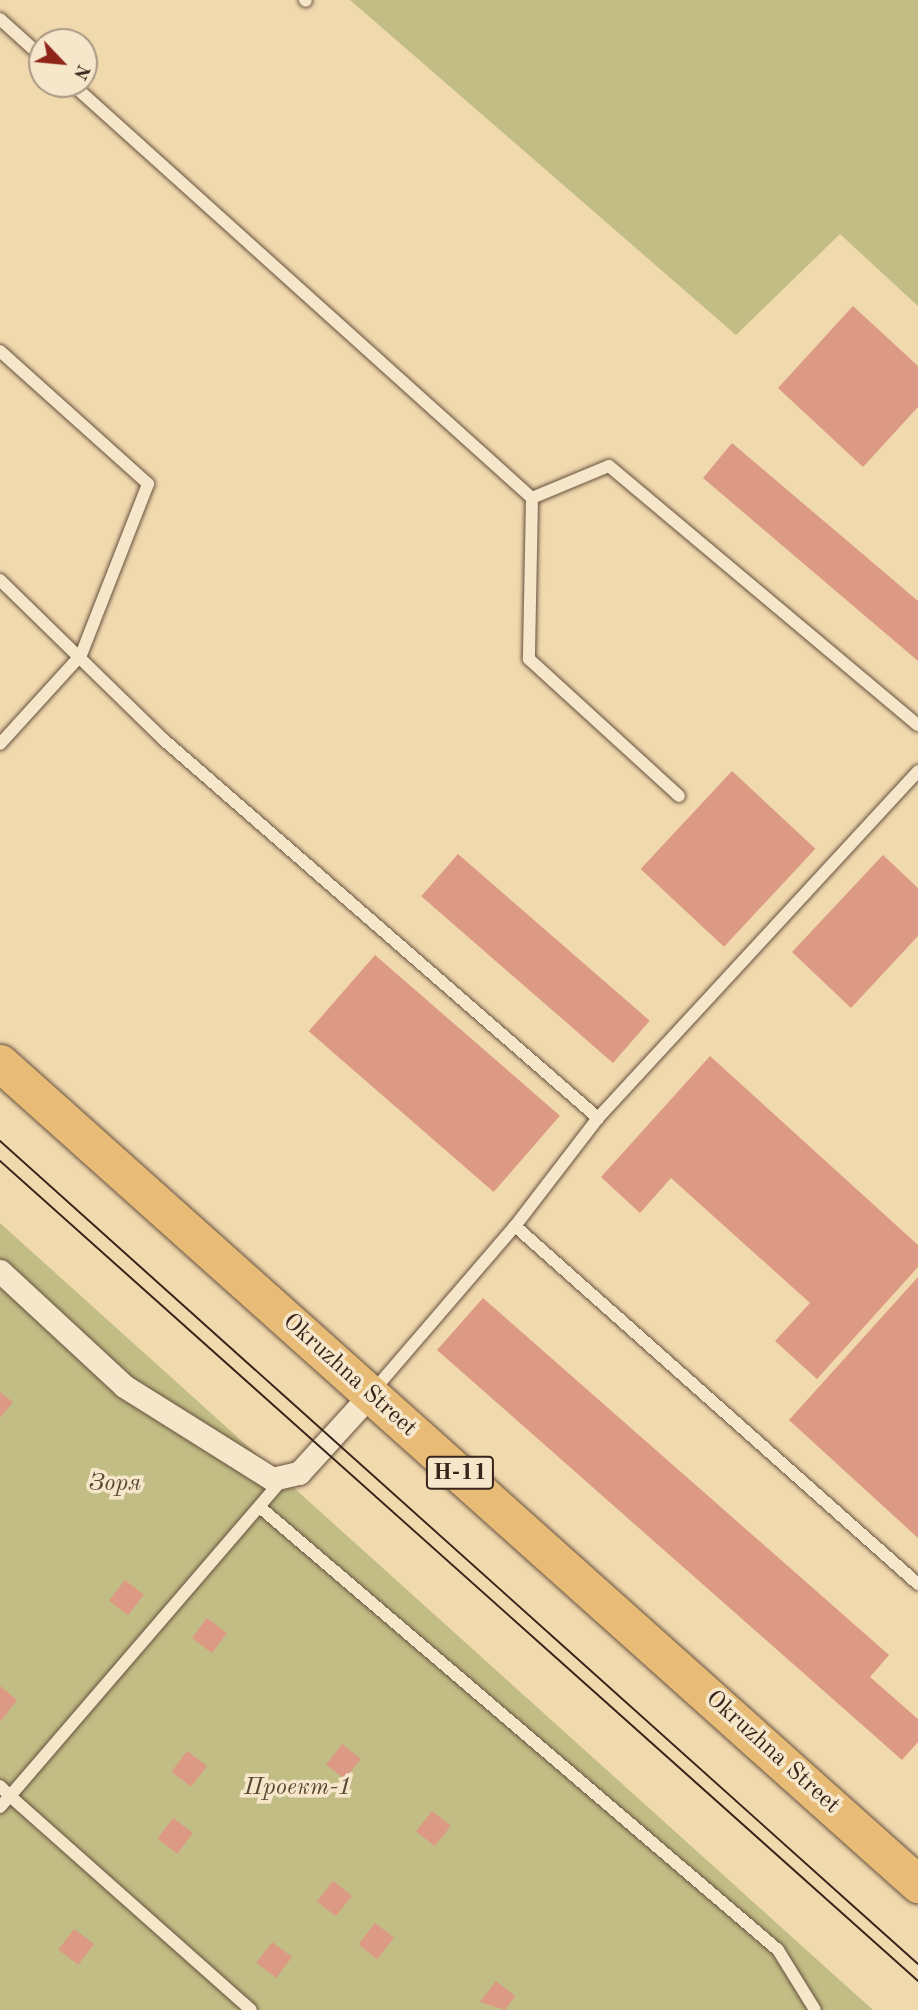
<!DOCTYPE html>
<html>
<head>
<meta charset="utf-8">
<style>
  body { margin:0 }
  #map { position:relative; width:918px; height:2010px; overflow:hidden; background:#f1d9ae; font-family:"Old Standard TT",serif }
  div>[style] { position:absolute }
  .green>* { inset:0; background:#c2bd85 }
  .building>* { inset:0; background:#dc9984; transform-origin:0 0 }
  .roads { filter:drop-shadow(0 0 2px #66513f) drop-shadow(0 0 2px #66513f) }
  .lane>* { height:12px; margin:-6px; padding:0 6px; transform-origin:6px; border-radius:6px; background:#f6e6ca }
  .street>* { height:23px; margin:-11.5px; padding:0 11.5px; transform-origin:11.5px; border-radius:11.5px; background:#f6e6ca }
  .primary>* { height:37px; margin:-18.5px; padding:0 18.5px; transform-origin:18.5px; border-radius:18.5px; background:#e8bc77 }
  .tram>* { height:2px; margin:-1px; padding:0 1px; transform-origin:1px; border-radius:1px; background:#38241a }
  span { translate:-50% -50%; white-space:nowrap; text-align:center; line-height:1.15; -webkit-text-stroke:7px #f6e6ca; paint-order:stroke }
  .shield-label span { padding:2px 5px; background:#f6e6ca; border:2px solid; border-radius:5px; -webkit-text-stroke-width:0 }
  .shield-label { font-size:23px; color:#38241a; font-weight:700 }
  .street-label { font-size:24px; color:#38241a }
  .park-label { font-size:24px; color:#5a4a35; font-style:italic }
  .north { position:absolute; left:28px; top:28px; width:70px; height:70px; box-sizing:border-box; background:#f6e6ca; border:2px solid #aa9884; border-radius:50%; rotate:116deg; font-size:19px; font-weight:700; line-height:28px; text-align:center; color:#38241a }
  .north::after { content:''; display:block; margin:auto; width:24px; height:32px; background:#8f2418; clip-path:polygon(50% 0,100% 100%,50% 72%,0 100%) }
</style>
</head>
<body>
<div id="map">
  <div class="green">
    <div style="clip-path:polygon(350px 0,918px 0,918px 306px,840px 234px,736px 335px)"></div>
    <div style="clip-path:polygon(0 1223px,273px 1469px,873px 2010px,0 2010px)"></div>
  </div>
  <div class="building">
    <div style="clip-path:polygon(853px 306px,918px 366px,918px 407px,863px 467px,778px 388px)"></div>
    <div style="clip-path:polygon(732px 443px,918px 601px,918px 661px,703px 478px)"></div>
    <div style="left:732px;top:771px;width:114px;height:134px;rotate:43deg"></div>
    <div style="left:458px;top:854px;width:254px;height:56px;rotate:41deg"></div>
    <div style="clip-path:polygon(883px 855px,918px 888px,918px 936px,851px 1008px,792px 952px)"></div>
    <div style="left:375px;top:955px;width:245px;height:101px;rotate:41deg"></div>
    <div style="clip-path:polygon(710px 1056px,918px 1245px,918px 1267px,817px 1379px,775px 1341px,810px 1303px,671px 1178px,640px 1213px,601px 1177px)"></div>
    <div style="clip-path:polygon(918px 1277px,918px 1538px,789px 1420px)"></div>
    <div style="clip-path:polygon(483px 1298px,889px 1655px,870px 1677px,918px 1719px,918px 1742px,902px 1760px,437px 1350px)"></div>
    <div style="clip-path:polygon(0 1392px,13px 1402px,0 1418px)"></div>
    <div style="left:125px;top:1580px;width:24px;height:26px;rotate:38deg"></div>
    <div style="left:207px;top:1618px;width:25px;height:25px;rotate:37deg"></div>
    <div style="clip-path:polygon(0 1686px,17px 1700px,0 1722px)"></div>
    <div style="left:342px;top:1744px;width:24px;height:26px;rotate:38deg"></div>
    <div style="left:187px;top:1751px;width:25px;height:26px;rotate:37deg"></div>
    <div style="left:432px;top:1811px;width:24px;height:26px;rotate:38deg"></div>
    <div style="left:173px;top:1818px;width:25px;height:26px;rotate:37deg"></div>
    <div style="left:333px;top:1881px;width:24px;height:26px;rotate:38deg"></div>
    <div style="left:375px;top:1923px;width:24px;height:27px;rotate:38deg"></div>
    <div style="left:74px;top:1929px;width:25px;height:26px;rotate:37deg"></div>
    <div style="left:272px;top:1942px;width:25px;height:26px;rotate:37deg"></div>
    <div style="clip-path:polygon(496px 1981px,515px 1996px,505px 2010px,480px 2002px)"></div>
  </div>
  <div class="roads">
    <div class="lane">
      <div style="left:305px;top:0;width:1px;rotate:45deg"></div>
      <div style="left:0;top:19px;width:57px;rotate:42.1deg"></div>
      <div style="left:72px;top:84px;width:619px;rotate:41.99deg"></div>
      <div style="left:532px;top:498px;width:161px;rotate:91.1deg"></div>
      <div style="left:529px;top:659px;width:203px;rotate:42.4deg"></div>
      <div style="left:0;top:351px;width:199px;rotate:41.9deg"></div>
      <div style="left:148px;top:484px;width:184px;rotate:111.4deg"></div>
      <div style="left:81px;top:655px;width:120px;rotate:132.3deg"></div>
      <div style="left:532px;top:498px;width:83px;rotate:-22.6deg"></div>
      <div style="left:609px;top:466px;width:403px;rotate:40deg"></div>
      <div style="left:0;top:580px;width:229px;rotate:44.3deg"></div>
      <div style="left:164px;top:740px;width:576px;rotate:41.05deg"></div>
      <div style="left:598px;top:1118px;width:136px;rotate:127.5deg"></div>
      <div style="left:515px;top:1226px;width:219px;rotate:130.7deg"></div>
      <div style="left:598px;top:1118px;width:472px;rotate:-47.3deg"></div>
      <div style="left:515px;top:1226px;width:539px;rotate:41.62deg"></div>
      <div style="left:262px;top:1509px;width:679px;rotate:40.52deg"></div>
      <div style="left:778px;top:1950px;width:70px;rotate:58.3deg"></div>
      <div style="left:0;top:1786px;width:14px;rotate:45deg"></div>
      <div style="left:10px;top:1796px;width:417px;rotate:-49.3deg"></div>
      <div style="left:0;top:1807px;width:15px;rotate:-48deg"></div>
      <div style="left:10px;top:1796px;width:322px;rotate:41.6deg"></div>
    </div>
    <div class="street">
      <div style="left:0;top:1271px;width:169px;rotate:42.8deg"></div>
      <div style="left:124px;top:1386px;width:175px;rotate:32.1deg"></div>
      <div style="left:272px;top:1479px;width:28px;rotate:-13deg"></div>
      <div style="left:299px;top:1473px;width:105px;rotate:-47.7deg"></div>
    </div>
    <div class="primary">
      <div style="left:0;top:1063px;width:1232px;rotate:41.81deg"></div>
    </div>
  </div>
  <div class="tram">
    <div style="left:0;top:1141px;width:1233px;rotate:41.88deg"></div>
    <div style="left:0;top:1161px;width:1231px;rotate:41.77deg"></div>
  </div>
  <div class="shield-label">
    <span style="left:460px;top:1473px">Н-11</span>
  </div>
  <div class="street-label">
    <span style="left:349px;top:1376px;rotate:42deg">Okruzhna Street</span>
    <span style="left:772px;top:1753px;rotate:42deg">Okruzhna Street</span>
  </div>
  <div class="park-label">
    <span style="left:115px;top:1485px">Зоря</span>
    <span style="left:298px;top:1789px">Проект-1</span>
  </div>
  <div class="north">N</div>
</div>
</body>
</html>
